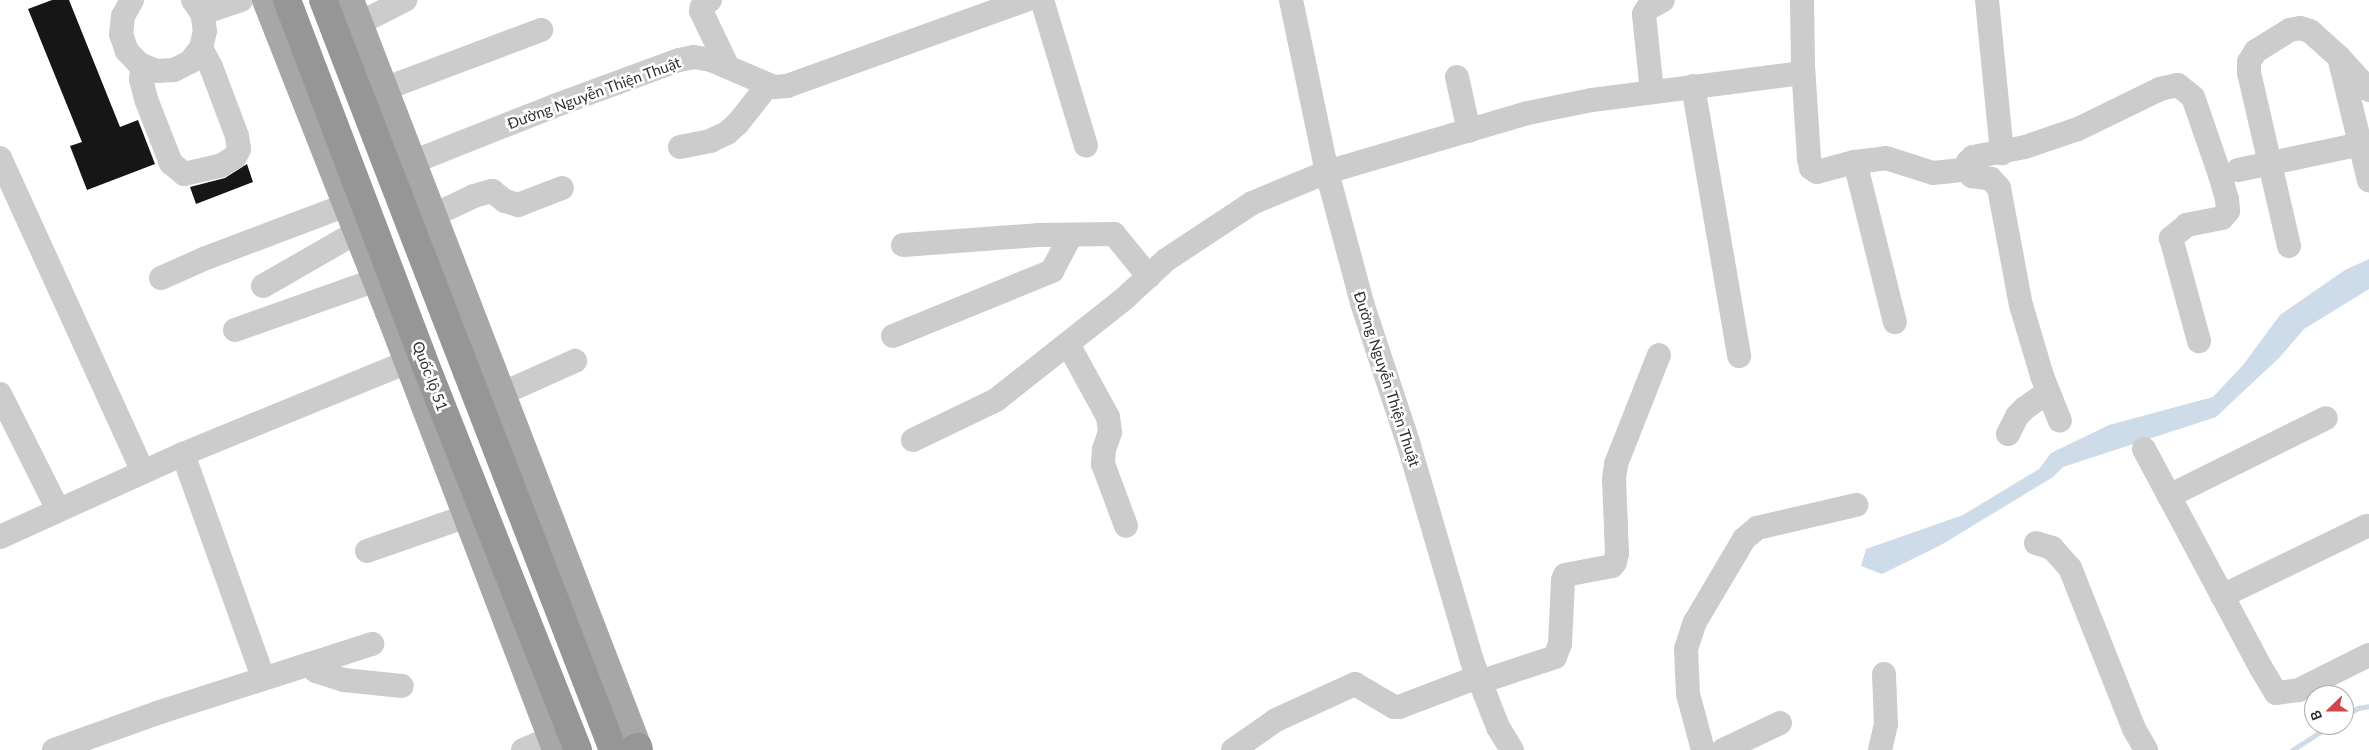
<!DOCTYPE html>
<html>
<head>
<meta charset="utf-8">
<style>
  body { margin:0 }
  #map { position:relative; width:2369px; height:750px; overflow:hidden; background:#fff; font-family:Lato,sans-serif }
  div>[style] { position:absolute }
  .water>* { inset:0; background:#cddce8 }
  .stream>* { height:5px; margin:-2.5px; padding:0 2.5px; transform-origin:2.5px; border-radius:2.5px; background:#cddce8 }
  .building>* { inset:0; background:#161616 }
  .minor>* { height:24px; margin:-12px; padding:0 12px; transform-origin:12px; border-radius:12px; background:#ccc }
  .major>* { height:28px; margin:-14px; padding:0 14px; transform-origin:14px; border-radius:14px; background:#a7a7a7 }
  .highway>* { height:28px; margin:-14px; padding:0 14px; transform-origin:14px; border-radius:14px; background:#969696 }
  span { translate:-50% -50%; white-space:nowrap; text-align:center; line-height:1.15; -webkit-text-stroke:5px #fff; paint-order:stroke }
  .street-label { font-size:15px; color:#2f2f2f }
  .north { position:absolute; left:2304px; top:685px; width:50px; height:50px; box-sizing:border-box; background:#fff; border:1px solid #acacac; border-radius:50%; rotate:248deg; font-size:14px; font-weight:700; line-height:20px; text-align:center; color:#2f2f2f }
  .north::after { content:''; display:block; margin:auto; width:18px; height:22px; background:#d0474b; clip-path:polygon(50% 0,100% 100%,50% 72%,0 100%) }
</style>
</head>
<body>
<div id="map">
  <div class="water">
    <div style="clip-path:polygon(2369px 259px,2369px 289px,2304px 329px,2280px 357px,2216px 417px,2063px 467px,2053px 477px,1941px 545px,1882px 574px,1861px 566px,1866px 549px,1963px 515px,2039px 469px,2051px 453px,2109px 425px,2213px 397px,2243px 365px,2280px 315px,2345px 270px)"></div>
  </div>
  <div class="stream">
    <div style="left:2344px;top:716px;width:16px;rotate:-30deg"></div>
    <div style="left:2358px;top:708px;width:11px;rotate:-10deg"></div>
    <div style="left:2292px;top:750px;width:46px;rotate:-32.7deg"></div>
  </div>
  <div class="building">
    <div style="clip-path:polygon(52px 0,69px 0,120px 127px,138px 120px,155px 164px,87px 190px,70px 146px,82px 142px,28px 9px)"></div>
    <div style="clip-path:polygon(247px 164px,253px 182px,196px 204px,190px 187px,225px 178px)"></div>
  </div>
  <div class="minor">
    <div style="left:132px;top:0;width:18px;rotate:119deg"></div>
    <div style="left:123px;top:16px;width:18px;rotate:96deg"></div>
    <div style="left:121px;top:34px;width:18px;rotate:71deg"></div>
    <div style="left:127px;top:51px;width:18px;rotate:47deg"></div>
    <div style="left:139px;top:64px;width:18px;rotate:22deg"></div>
    <div style="left:156px;top:71px;width:18px;rotate:-3deg"></div>
    <div style="left:174px;top:70px;width:18px;rotate:-27deg"></div>
    <div style="left:190px;top:62px;width:18px;rotate:-52deg"></div>
    <div style="left:201px;top:48px;width:17px;rotate:-77deg"></div>
    <div style="left:205px;top:31px;width:18px;rotate:-99deg"></div>
    <div style="left:202px;top:13px;width:16px;rotate:-125deg"></div>
    <div style="left:710px;top:0;width:11px;rotate:139deg"></div>
    <div style="left:702px;top:7px;width:4px;rotate:104deg"></div>
    <div style="left:701px;top:11px;width:62px;rotate:64.3deg"></div>
    <div style="left:1042px;top:0;width:152px;rotate:73.2deg"></div>
    <div style="left:1291px;top:0;width:176px;rotate:78.2deg"></div>
    <div style="left:1327px;top:172px;width:136px;rotate:75deg"></div>
    <div style="left:1362px;top:303px;width:146px;rotate:71.7deg"></div>
    <div style="left:1408px;top:442px;width:228px;rotate:73.7deg"></div>
    <div style="left:1472px;top:661px;width:71px;rotate:68.5deg"></div>
    <div style="left:1498px;top:727px;width:27px;rotate:59deg"></div>
    <div style="left:1802px;top:0;width:66px;rotate:89.1deg"></div>
    <div style="left:1803px;top:66px;width:93px;rotate:86.3deg"></div>
    <div style="left:1809px;top:159px;width:9px;rotate:77deg"></div>
    <div style="left:1811px;top:168px;width:7px;rotate:34deg"></div>
    <div style="left:1817px;top:172px;width:39px;rotate:-15deg"></div>
    <div style="left:1855px;top:162px;width:31px;rotate:-7deg"></div>
    <div style="left:1886px;top:158px;width:49px;rotate:17.7deg"></div>
    <div style="left:1933px;top:173px;width:36px;rotate:-6deg"></div>
    <div style="left:1969px;top:169px;width:7px;rotate:-98deg"></div>
    <div style="left:1968px;top:162px;width:7px;rotate:-45deg"></div>
    <div style="left:1973px;top:157px;width:53px;rotate:-10.9deg"></div>
    <div style="left:2025px;top:147px;width:56px;rotate:-18.8deg"></div>
    <div style="left:2078px;top:129px;width:91px;rotate:-26deg"></div>
    <div style="left:2160px;top:89px;width:18px;rotate:-13deg"></div>
    <div style="left:2178px;top:85px;width:19px;rotate:39deg"></div>
    <div style="left:2193px;top:97px;width:83px;rotate:70.9deg"></div>
    <div style="left:2220px;top:175px;width:25px;rotate:74deg"></div>
    <div style="left:2227px;top:199px;width:12px;rotate:85deg"></div>
    <div style="left:2228px;top:211px;width:9px;rotate:131deg"></div>
    <div style="left:2222px;top:218px;width:36px;rotate:169deg"></div>
    <div style="left:2187px;top:225px;width:21px;rotate:141deg"></div>
    <div style="left:2171px;top:238px;width:107px;rotate:74.8deg"></div>
    <div style="left:1987px;top:0;width:154px;rotate:84.4deg"></div>
    <div style="left:202px;top:13px;width:41px;rotate:-18.4deg"></div>
    <div style="left:342px;top:32px;width:71px;rotate:-26.9deg"></div>
    <div style="left:2340px;top:61px;width:123px;rotate:76.4deg"></div>
    <div style="left:143px;top:66px;width:13px;rotate:99deg"></div>
    <div style="left:141px;top:79px;width:21px;rotate:76deg"></div>
    <div style="left:146px;top:99px;width:69px;rotate:68.7deg"></div>
    <div style="left:171px;top:163px;width:17px;rotate:40deg"></div>
    <div style="left:184px;top:174px;width:39px;rotate:-13deg"></div>
    <div style="left:222px;top:165px;width:15px;rotate:-32deg"></div>
    <div style="left:235px;top:157px;width:9px;rotate:-63deg"></div>
    <div style="left:239px;top:149px;width:13px;rotate:-99deg"></div>
    <div style="left:237px;top:136px;width:74px;rotate:-110.6deg"></div>
    <div style="left:211px;top:67px;width:21px;rotate:-118deg"></div>
    <div style="left:1457px;top:77px;width:55px;rotate:77.5deg"></div>
    <div style="left:1693px;top:86px;width:274px;rotate:80.3deg"></div>
    <div style="left:384px;top:89px;width:168px;rotate:-20.6deg"></div>
    <div style="left:1652px;top:92px;width:78px;rotate:-95.9deg"></div>
    <div style="left:1644px;top:14px;width:6px;rotate:-59deg"></div>
    <div style="left:1647px;top:9px;width:18px;rotate:-29deg"></div>
    <div style="left:680px;top:147px;width:31px;rotate:-11deg"></div>
    <div style="left:710px;top:141px;width:19px;rotate:-25deg"></div>
    <div style="left:727px;top:133px;width:15px;rotate:-42deg"></div>
    <div style="left:738px;top:123px;width:48px;rotate:-51.7deg"></div>
    <div style="left:0;top:158px;width:345px;rotate:65.5deg"></div>
    <div style="left:1855px;top:162px;width:165px;rotate:76deg"></div>
    <div style="left:395px;top:169px;width:171px;rotate:-21.6deg"></div>
    <div style="left:554px;top:106px;width:133px;rotate:-20.2deg"></div>
    <div style="left:679px;top:60px;width:15px;rotate:-11deg"></div>
    <div style="left:694px;top:57px;width:17px;rotate:10deg"></div>
    <div style="left:711px;top:60px;width:69px;rotate:23.2deg"></div>
    <div style="left:774px;top:87px;width:13px;rotate:-4deg"></div>
    <div style="left:787px;top:86px;width:254px;rotate:-19.8deg"></div>
    <div style="left:1969px;top:169px;width:8px;rotate:67deg"></div>
    <div style="left:1972px;top:176px;width:19px;rotate:9deg"></div>
    <div style="left:1991px;top:179px;width:12px;rotate:48deg"></div>
    <div style="left:1999px;top:188px;width:119px;rotate:79.4deg"></div>
    <div style="left:2021px;top:305px;width:74px;rotate:73.5deg"></div>
    <div style="left:2042px;top:376px;width:48px;rotate:68.2deg"></div>
    <div style="left:2238px;top:170px;width:126px;rotate:-11.9deg"></div>
    <div style="left:434px;top:215px;width:44px;rotate:-25.4deg"></div>
    <div style="left:474px;top:196px;width:19px;rotate:-16deg"></div>
    <div style="left:492px;top:191px;width:16px;rotate:38deg"></div>
    <div style="left:505px;top:201px;width:14px;rotate:17deg"></div>
    <div style="left:518px;top:205px;width:47px;rotate:-21.1deg"></div>
    <div style="left:903px;top:245px;width:135px;rotate:-4.2deg"></div>
    <div style="left:1038px;top:235px;width:76px;rotate:-0.8deg"></div>
    <div style="left:1114px;top:234px;width:55px;rotate:50.9deg"></div>
    <div style="left:2289px;top:246px;width:178px;rotate:-103deg"></div>
    <div style="left:2249px;top:73px;width:11px;rotate:-90deg"></div>
    <div style="left:2249px;top:62px;width:13px;rotate:-58deg"></div>
    <div style="left:2256px;top:51px;width:40px;rotate:-32deg"></div>
    <div style="left:2290px;top:30px;width:10px;rotate:-11deg"></div>
    <div style="left:2300px;top:28px;width:10px;rotate:17deg"></div>
    <div style="left:2310px;top:31px;width:39px;rotate:42deg"></div>
    <div style="left:2339px;top:57px;width:45px;rotate:47.7deg"></div>
    <div style="left:161px;top:278px;width:49px;rotate:-24deg"></div>
    <div style="left:206px;top:258px;width:150px;rotate:-20.7deg"></div>
    <div style="left:263px;top:286px;width:108px;rotate:-29.9deg"></div>
    <div style="left:235px;top:330px;width:150px;rotate:-19.5deg"></div>
    <div style="left:893px;top:336px;width:172px;rotate:-22.2deg"></div>
    <div style="left:1052px;top:271px;width:41px;rotate:-62.2deg"></div>
    <div style="left:1068px;top:344px;width:83px;rotate:61.3deg"></div>
    <div style="left:1108px;top:417px;width:15px;rotate:82deg"></div>
    <div style="left:1110px;top:432px;width:18px;rotate:109deg"></div>
    <div style="left:1104px;top:449px;width:15px;rotate:94deg"></div>
    <div style="left:1103px;top:464px;width:66px;rotate:69.6deg"></div>
    <div style="left:503px;top:393px;width:79px;rotate:-24deg"></div>
    <div style="left:0;top:394px;width:130px;rotate:63.4deg"></div>
    <div style="left:2008px;top:434px;width:20px;rotate:-63deg"></div>
    <div style="left:2017px;top:416px;width:11px;rotate:-45deg"></div>
    <div style="left:2025px;top:408px;width:28px;rotate:-35deg"></div>
    <div style="left:913px;top:440px;width:92px;rotate:-25.7deg"></div>
    <div style="left:996px;top:400px;width:163px;rotate:-38.3deg"></div>
    <div style="left:1124px;top:299px;width:57px;rotate:-42.9deg"></div>
    <div style="left:1166px;top:260px;width:103px;rotate:-33.5deg"></div>
    <div style="left:1252px;top:203px;width:81px;rotate:-22.5deg"></div>
    <div style="left:1327px;top:172px;width:209px;rotate:-16.4deg"></div>
    <div style="left:1528px;top:113px;width:65px;rotate:-11.5deg"></div>
    <div style="left:1592px;top:100px;width:213px;rotate:-7.3deg"></div>
    <div style="left:2144px;top:449px;width:248px;rotate:61.9deg"></div>
    <div style="left:2261px;top:668px;width:29px;rotate:59deg"></div>
    <div style="left:2276px;top:693px;width:23px;rotate:-7deg"></div>
    <div style="left:2299px;top:690px;width:78px;rotate:-26.6deg"></div>
    <div style="left:183px;top:454px;width:238px;rotate:70.3deg"></div>
    <div style="left:2169px;top:496px;width:175px;rotate:-26.4deg"></div>
    <div style="left:0;top:537px;width:201px;rotate:-24.4deg"></div>
    <div style="left:183px;top:454px;width:258px;rotate:-22.3deg"></div>
    <div style="left:2036px;top:543px;width:17px;rotate:17deg"></div>
    <div style="left:2052px;top:548px;width:27px;rotate:48deg"></div>
    <div style="left:2070px;top:568px;width:173px;rotate:68.3deg"></div>
    <div style="left:2134px;top:729px;width:24px;rotate:60deg"></div>
    <div style="left:367px;top:551px;width:106px;rotate:-19.3deg"></div>
    <div style="left:2222px;top:596px;width:161px;rotate:-25.8deg"></div>
    <div style="left:309px;top:664px;width:10px;rotate:45deg"></div>
    <div style="left:316px;top:671px;width:29px;rotate:18deg"></div>
    <div style="left:344px;top:680px;width:58px;rotate:5.9deg"></div>
    <div style="left:1480px;top:682px;width:79px;rotate:-18.4deg"></div>
    <div style="left:1555px;top:657px;width:14px;rotate:-69deg"></div>
    <div style="left:1560px;top:644px;width:64px;rotate:-87.3deg"></div>
    <div style="left:1563px;top:580px;width:5px;rotate:-68deg"></div>
    <div style="left:1565px;top:575px;width:48px;rotate:-10.8deg"></div>
    <div style="left:1612px;top:566px;width:5px;rotate:-53deg"></div>
    <div style="left:1615px;top:562px;width:9px;rotate:-77deg"></div>
    <div style="left:1617px;top:553px;width:74px;rotate:-92.3deg"></div>
    <div style="left:1614px;top:479px;width:15px;rotate:-82deg"></div>
    <div style="left:1616px;top:464px;width:117px;rotate:-68.5deg"></div>
    <div style="left:54px;top:750px;width:113px;rotate:-19.7deg"></div>
    <div style="left:160px;top:712px;width:223px;rotate:-17.8deg"></div>
    <div style="left:523px;top:750px;width:30px;rotate:-23deg"></div>
    <div style="left:1233px;top:750px;width:52px;rotate:-34.9deg"></div>
    <div style="left:1276px;top:720px;width:87px;rotate:-24.5deg"></div>
    <div style="left:1355px;top:684px;width:45px;rotate:30.5deg"></div>
    <div style="left:1394px;top:707px;width:5px"></div>
    <div style="left:1399px;top:707px;width:85px;rotate:-20.8deg"></div>
    <div style="left:1703px;top:750px;width:58px;rotate:-105deg"></div>
    <div style="left:1688px;top:694px;width:45px;rotate:-92.5deg"></div>
    <div style="left:1686px;top:649px;width:28px;rotate:-72deg"></div>
    <div style="left:1695px;top:622px;width:96px;rotate:-59.4deg"></div>
    <div style="left:1744px;top:539px;width:17px;rotate:-40deg"></div>
    <div style="left:1757px;top:528px;width:102px;rotate:-13.1deg"></div>
    <div style="left:1723px;top:750px;width:63px;rotate:-25.3deg"></div>
    <div style="left:1880px;top:750px;width:27px;rotate:-77deg"></div>
    <div style="left:1886px;top:724px;width:50px;rotate:-92.3deg"></div>
  </div>
  <div class="major">
    <div style="left:266px;top:0;width:335px;rotate:68.5deg"></div>
    <div style="left:389px;top:312px;width:469px;rotate:69.1deg"></div>
    <div style="left:350px;top:0;width:804px;rotate:68.93deg"></div>
  </div>
  <div class="highway">
    <div style="left:287px;top:0;width:381px;rotate:69.2deg"></div>
    <div style="left:422px;top:356px;width:424px;rotate:68.4deg"></div>
    <div style="left:323px;top:0;width:804px;rotate:68.86deg"></div>
    <div style="left:632px;top:750px;width:7px;rotate:-27deg"></div>
  </div>
  <div class="street-label">
    <span style="left:594px;top:93px;rotate:-20deg">Đường Nguyễn Thiện Thuật</span>
    <span style="left:430px;top:376px;rotate:69deg">Quốc lộ 51</span>
    <span style="left:1387px;top:379px;rotate:72deg">Đường Nguyễn Thiện Thuật</span>
  </div>
  <div class="north">B</div>
</div>
</body>
</html>
